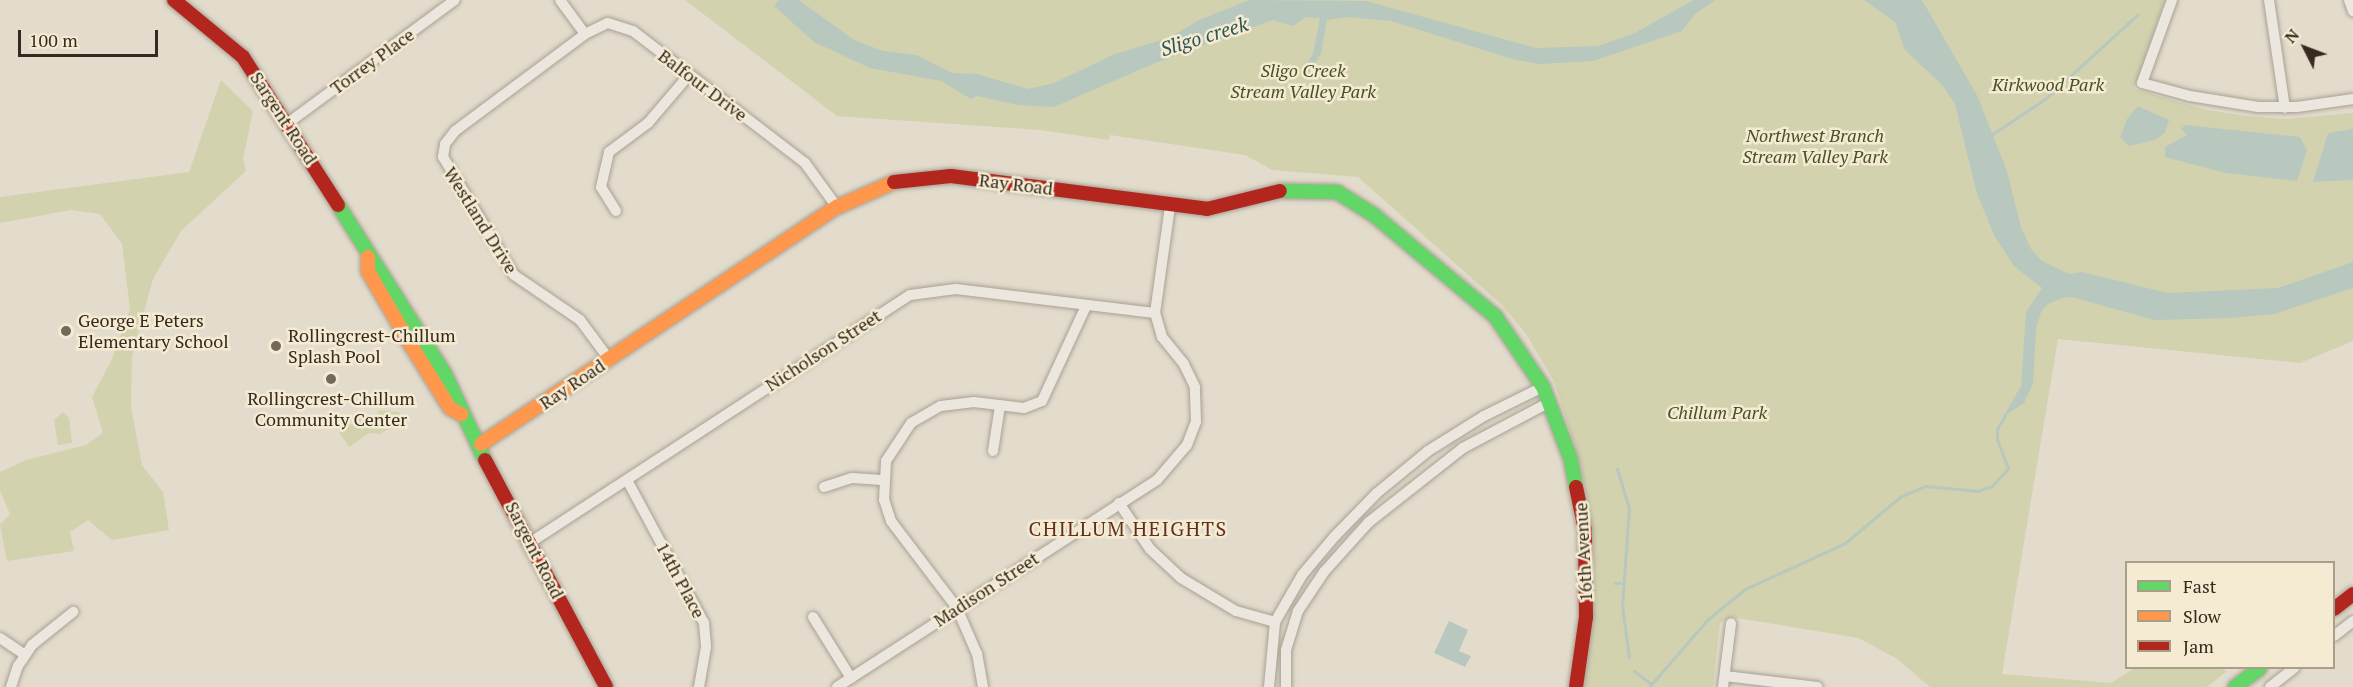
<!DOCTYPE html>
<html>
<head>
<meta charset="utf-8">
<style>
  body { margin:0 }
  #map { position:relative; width:2353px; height:687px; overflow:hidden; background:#e3dccc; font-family:"PT Serif",serif }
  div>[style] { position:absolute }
  .green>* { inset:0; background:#d2d2af }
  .water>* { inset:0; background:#b8c8be }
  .stream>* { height:3px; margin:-1.5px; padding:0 1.5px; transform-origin:1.5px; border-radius:1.5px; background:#b8c8be }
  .roads { filter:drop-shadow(0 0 2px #a8a195) drop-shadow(0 0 2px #a8a195) }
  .street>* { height:10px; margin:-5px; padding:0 5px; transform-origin:5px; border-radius:5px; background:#ece7de }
  .fast>* { height:14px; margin:-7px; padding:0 7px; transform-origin:7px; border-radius:7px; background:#63d668 }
  .slow>* { height:14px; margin:-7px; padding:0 7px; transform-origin:7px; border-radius:7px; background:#ff974d }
  .jam>* { height:14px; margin:-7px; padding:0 7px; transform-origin:7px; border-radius:7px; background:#b3261e }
  .dots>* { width:16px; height:16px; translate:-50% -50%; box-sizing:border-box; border:3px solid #f4ebd2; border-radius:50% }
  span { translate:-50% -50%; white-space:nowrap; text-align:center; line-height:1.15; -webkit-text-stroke:5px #f4ebd2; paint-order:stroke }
  .street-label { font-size:18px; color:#362a1e }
  .park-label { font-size:18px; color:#465225; font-style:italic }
  .poi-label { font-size:18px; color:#362a1e }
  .left { translate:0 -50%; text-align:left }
  .water-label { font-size:20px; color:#2e5553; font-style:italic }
  .neighbourhood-label { font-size:20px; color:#612d1f; letter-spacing:1.5px }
  .legend { position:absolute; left:2125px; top:561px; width:210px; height:108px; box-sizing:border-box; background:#f4ebd2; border:2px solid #a89e8a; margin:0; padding:8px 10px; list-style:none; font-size:18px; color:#362a1e }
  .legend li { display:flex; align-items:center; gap:12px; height:30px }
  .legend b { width:30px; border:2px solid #a89e8a }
  .north { position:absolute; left:2275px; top:18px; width:60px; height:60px; -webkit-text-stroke:4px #f4ebd2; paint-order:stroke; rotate:312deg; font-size:16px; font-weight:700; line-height:24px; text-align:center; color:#362a1e }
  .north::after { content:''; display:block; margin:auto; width:21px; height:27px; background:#362a1e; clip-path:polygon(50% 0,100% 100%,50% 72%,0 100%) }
  .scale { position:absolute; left:18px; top:30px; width:140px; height:27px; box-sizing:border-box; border:3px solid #362a1e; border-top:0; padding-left:8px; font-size:18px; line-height:21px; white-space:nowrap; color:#362a1e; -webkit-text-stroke:4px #f4ebd2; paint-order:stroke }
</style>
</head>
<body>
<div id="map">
  <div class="green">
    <div style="clip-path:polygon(685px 0,2165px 0,2134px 89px,2207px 110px,2247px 116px,2285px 119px,2353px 113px,2353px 341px,2300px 363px,2058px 339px,2002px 674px,2111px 683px,2135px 668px,2219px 668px,2227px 671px,2207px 687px,1930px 687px,1896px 658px,1858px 638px,1731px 617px,1720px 623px,1713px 687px,1584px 687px,1595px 587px,1594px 540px,1581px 465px,1554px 381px,1526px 334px,1503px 306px,1358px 177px,1272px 170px,1245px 155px,1110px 135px,1109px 140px,1040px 130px,837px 116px)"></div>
    <div style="clip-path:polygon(221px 80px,253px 111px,243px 159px,246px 171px,181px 231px,153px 279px,132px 356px,131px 407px,142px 465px,163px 492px,169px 530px,112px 540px,88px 520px,70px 532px,74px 551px,7px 561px,0 525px,10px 514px,0 491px,0 472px,26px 460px,86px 445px,103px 433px,92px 397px,112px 359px,130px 309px,122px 244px,100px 214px,71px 210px,0 223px,0 197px,189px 172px)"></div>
    <div style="clip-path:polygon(380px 410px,399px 412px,403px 423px,379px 434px,369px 433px,349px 447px,339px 432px,364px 416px,375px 416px)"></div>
    <div style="clip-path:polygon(63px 412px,69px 418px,72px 443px,58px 445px,54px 420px)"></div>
  </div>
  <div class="water">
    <div style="clip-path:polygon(779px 0,799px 0,854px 40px,883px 51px,916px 55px,952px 73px,977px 74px,1028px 89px,1054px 83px,1115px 54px,1171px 37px,1199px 20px,1249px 0,1366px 1px,1536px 48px,1599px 46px,1635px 33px,1693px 0,1715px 0,1695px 14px,1682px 31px,1593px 61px,1540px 64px,1512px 59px,1391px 21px,1348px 17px,1327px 20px,1321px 54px,1308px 73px,1303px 69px,1313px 54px,1320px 18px,1306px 17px,1293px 26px,1273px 20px,1155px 63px,1054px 107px,1018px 105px,977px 96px,971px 99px,941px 81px,870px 68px,814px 42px,774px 6px)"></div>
    <div style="clip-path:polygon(1864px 0,1922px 0,1978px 97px,2007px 171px,2021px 227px,2031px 249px,2042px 261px,2069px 274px,2082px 272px,2168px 293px,2278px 288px,2353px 262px,2353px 288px,2274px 314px,2231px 318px,2154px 320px,2072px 297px,2062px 298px,2048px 304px,2041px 312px,2036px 329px,2033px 384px,2024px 403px,2003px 417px,2021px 386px,2026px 312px,2042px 288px,2014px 266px,1995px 237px,1977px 194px,1955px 104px,1943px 86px,1905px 50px,1895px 22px)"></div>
    <div style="clip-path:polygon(2138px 106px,2169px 120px,2165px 133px,2155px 140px,2129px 146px,2120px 137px,2127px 119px)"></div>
    <div style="clip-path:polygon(2185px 125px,2300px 137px,2307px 150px,2297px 181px,2226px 173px,2165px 157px,2165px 147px,2187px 135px,2181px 129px)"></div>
    <div style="clip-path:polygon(2353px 129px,2353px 180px,2313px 182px,2328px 133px)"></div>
    <div style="clip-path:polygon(1449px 621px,1468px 630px,1459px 651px,1471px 656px,1465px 667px,1434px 653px)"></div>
  </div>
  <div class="stream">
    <div style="left:1991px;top:135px;width:65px;rotate:-33.7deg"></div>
    <div style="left:2045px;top:99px;width:125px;rotate:-42.4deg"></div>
    <div style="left:1617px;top:469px;width:41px;rotate:72.9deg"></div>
    <div style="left:1629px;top:508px;width:97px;rotate:94.1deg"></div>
    <div style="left:1622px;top:605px;width:53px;rotate:82.5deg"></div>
    <div style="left:1615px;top:583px;width:8px"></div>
    <div style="left:1634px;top:671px;width:21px;rotate:37deg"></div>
    <div style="left:1649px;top:687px;width:89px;rotate:-49.1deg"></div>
    <div style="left:1707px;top:620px;width:49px;rotate:-39.2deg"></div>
    <div style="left:1745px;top:589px;width:110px;rotate:-24.7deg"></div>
    <div style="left:1845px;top:543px;width:73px;rotate:-40deg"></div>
    <div style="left:1901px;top:496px;width:27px;rotate:-22deg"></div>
    <div style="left:1926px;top:486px;width:52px;rotate:5.5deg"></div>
    <div style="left:1978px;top:491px;width:15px;rotate:-20deg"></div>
    <div style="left:1992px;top:486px;width:24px;rotate:-48deg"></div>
    <div style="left:2008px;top:468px;width:30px;rotate:-111deg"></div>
    <div style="left:1997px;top:440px;width:11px;rotate:-90deg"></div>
    <div style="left:1997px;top:429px;width:16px;rotate:-60deg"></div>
  </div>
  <div class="roads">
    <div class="street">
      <div style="left:560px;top:0;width:42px;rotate:53.7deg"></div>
      <div style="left:2172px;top:0;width:88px;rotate:109.9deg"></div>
      <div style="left:2142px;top:83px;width:50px;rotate:15.2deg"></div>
      <div style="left:2190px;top:96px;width:69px;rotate:9.2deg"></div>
      <div style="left:2258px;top:107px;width:39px"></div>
      <div style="left:2297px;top:107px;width:57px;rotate:-8.1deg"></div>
      <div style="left:2269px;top:0;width:109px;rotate:81.6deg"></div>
      <div style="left:2349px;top:0;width:12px;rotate:70deg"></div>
      <div style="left:288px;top:123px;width:207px;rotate:-36.4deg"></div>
      <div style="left:616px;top:211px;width:28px;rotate:-122deg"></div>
      <div style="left:601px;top:187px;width:36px;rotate:-77deg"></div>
      <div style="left:609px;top:152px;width:49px;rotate:-36.6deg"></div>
      <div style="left:648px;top:123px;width:63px;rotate:-49.5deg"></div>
      <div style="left:609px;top:359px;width:49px;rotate:-126.6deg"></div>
      <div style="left:580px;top:320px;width:80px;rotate:-145.7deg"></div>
      <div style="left:514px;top:275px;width:138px;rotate:-121deg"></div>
      <div style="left:443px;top:157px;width:13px;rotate:-81deg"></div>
      <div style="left:445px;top:144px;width:16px;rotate:-52deg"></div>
      <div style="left:455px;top:131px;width:162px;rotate:-36.7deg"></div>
      <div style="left:585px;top:34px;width:25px;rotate:-26deg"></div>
      <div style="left:608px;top:23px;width:26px;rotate:18deg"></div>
      <div style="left:633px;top:31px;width:217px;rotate:37.5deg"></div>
      <div style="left:805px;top:163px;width:54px;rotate:54deg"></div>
      <div style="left:993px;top:451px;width:46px;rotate:-81.2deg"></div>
      <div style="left:627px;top:480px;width:162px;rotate:61.7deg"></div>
      <div style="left:704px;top:623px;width:24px;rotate:85deg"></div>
      <div style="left:706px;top:647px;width:41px;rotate:99.9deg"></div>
      <div style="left:824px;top:487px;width:29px;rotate:-18deg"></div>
      <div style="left:852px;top:478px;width:30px;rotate:4deg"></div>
      <div style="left:1119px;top:503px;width:55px;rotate:56deg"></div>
      <div style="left:1150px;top:549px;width:42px;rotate:43.1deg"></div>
      <div style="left:1181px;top:578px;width:64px;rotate:31deg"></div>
      <div style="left:1236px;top:611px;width:41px;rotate:15.8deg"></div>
      <div style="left:531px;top:542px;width:452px;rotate:-33.1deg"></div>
      <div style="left:910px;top:295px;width:46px;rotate:-7.4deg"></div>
      <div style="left:956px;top:289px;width:200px;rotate:6.9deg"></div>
      <div style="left:813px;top:617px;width:72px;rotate:58.1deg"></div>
      <div style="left:2334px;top:636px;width:24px;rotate:-38deg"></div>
      <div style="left:0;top:638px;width:29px;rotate:34deg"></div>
      <div style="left:1725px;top:676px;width:93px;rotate:6.8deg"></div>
      <div style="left:11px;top:687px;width:22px;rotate:-72deg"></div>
      <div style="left:18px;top:666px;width:25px;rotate:-56deg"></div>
      <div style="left:32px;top:645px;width:53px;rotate:-38.8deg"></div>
      <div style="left:837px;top:687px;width:381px;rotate:-32.9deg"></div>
      <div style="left:1157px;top:480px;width:46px;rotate:-49.4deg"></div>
      <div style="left:1187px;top:445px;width:25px;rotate:-69deg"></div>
      <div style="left:1196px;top:422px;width:35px;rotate:-92deg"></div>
      <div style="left:1195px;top:387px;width:25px;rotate:-116deg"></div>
      <div style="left:1184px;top:364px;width:35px;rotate:-129deg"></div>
      <div style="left:1162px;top:337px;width:25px;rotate:-106deg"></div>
      <div style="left:1155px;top:313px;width:108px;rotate:-82deg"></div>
      <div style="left:983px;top:687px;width:34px;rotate:-100deg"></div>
      <div style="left:977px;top:654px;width:50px;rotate:-113.5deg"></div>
      <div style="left:957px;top:608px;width:109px;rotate:-127.2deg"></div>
      <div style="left:891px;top:521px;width:22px;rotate:-108deg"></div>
      <div style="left:884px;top:500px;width:39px;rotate:-87deg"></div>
      <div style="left:886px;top:461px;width:45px;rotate:-56.7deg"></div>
      <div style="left:911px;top:423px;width:34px;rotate:-30deg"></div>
      <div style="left:941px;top:406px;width:33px;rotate:-7deg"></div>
      <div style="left:974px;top:402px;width:50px;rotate:6.8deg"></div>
      <div style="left:1024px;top:408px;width:19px;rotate:-21deg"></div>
      <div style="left:1042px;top:401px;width:105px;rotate:-65.1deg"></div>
      <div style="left:1269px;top:687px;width:65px;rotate:-84.7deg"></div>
      <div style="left:1275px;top:622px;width:54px;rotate:-60.1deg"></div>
      <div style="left:1302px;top:575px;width:51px;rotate:-49.8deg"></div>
      <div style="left:1335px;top:536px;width:60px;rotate:-45.7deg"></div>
      <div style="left:1377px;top:493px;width:66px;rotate:-39.5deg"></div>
      <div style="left:1428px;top:451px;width:66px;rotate:-32deg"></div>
      <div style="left:1484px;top:416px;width:66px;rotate:-26.2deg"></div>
      <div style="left:1286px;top:687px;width:37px;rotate:-90deg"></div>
      <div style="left:1286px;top:650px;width:41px;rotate:-72.9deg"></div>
      <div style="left:1298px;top:611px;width:47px;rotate:-56.3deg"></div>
      <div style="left:1324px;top:572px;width:67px;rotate:-48deg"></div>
      <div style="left:1369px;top:522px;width:120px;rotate:-38.2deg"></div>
      <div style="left:1463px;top:448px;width:98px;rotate:-27.9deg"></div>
      <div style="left:1723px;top:687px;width:64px;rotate:-82.8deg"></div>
      <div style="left:2270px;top:687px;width:31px;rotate:-38deg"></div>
    </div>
    <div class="fast">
      <div style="left:1280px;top:191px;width:57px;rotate:1deg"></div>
      <div style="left:1337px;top:192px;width:44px;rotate:31.9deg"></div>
      <div style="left:1374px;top:215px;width:158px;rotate:39.9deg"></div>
      <div style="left:1495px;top:316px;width:86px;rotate:55.9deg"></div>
      <div style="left:1543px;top:387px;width:78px;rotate:69deg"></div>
      <div style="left:1571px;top:460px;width:27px;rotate:80deg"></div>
      <div style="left:338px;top:205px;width:200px;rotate:57.7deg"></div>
      <div style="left:445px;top:374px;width:95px;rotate:65.1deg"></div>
      <div style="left:2235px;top:687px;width:31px;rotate:-37deg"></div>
    </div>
    <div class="slow">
      <div style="left:368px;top:257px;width:14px;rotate:90deg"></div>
      <div style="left:368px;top:271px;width:82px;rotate:60deg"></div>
      <div style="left:409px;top:342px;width:78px;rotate:58.2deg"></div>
      <div style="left:450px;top:408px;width:13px;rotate:29deg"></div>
      <div style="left:481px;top:444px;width:428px;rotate:-33.7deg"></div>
      <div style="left:837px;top:207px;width:62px;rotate:-23.7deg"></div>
    </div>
    <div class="jam">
      <div style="left:174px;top:0;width:89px;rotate:39.6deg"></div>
      <div style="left:243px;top:57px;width:176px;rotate:57.3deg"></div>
      <div style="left:894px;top:182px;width:57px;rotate:-6deg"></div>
      <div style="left:951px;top:176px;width:258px;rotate:7.3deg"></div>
      <div style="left:1207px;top:209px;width:75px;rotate:-13.9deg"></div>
      <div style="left:485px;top:460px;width:257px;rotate:61.9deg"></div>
      <div style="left:2334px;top:609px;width:24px;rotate:-38deg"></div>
      <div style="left:1576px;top:687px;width:71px;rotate:-81.9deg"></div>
      <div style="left:1586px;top:617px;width:87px;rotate:-90.7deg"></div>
      <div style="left:1585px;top:530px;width:44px;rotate:-101.8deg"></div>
    </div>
  </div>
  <div class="dots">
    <div style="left:66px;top:331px;background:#73685b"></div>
    <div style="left:276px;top:346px;background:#73685b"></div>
    <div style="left:331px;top:379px;background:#73685b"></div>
  </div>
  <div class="street-label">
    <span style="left:372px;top:61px;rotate:-36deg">Torrey Place</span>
    <span style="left:703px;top:85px;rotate:37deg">Balfour Drive</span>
    <span style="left:284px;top:118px;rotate:57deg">Sargent Road</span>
    <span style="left:1016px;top:184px;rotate:7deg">Ray Road</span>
    <span style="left:481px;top:220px;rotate:58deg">Westland Drive</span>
    <span style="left:823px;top:350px;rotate:-33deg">Nicholson Street</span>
    <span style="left:572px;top:384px;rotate:-34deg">Ray Road</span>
    <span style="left:535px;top:550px;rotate:63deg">Sargent Road</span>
    <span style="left:1583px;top:552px;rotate:-93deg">16th Avenue</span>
    <span style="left:681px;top:580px;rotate:62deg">14th Place</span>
    <span style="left:986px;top:589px;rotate:-33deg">Madison Street</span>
  </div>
  <div class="park-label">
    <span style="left:1303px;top:81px">Sligo Creek<br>Stream Valley Park</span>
    <span style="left:2048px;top:84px">Kirkwood Park</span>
    <span style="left:1815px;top:146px">Northwest Branch<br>Stream Valley Park</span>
    <span style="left:1717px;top:412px">Chillum Park</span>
  </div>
  <div class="poi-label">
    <span class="left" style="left:78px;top:331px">George E Peters<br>Elementary School</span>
    <span class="left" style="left:288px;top:346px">Rollingcrest-Chillum<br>Splash Pool</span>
    <span style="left:331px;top:409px">Rollingcrest-Chillum<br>Community Center</span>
  </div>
  <div class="water-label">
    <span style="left:1204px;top:36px;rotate:-17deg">Sligo creek</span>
  </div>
  <div class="neighbourhood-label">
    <span style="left:1128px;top:528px">CHILLUM HEIGHTS</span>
  </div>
  <ul class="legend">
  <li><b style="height:8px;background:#63d668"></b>Fast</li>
  <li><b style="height:8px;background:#ff974d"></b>Slow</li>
  <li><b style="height:8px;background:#b3261e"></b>Jam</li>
  </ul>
  <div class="north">N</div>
  <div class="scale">100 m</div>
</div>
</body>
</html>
